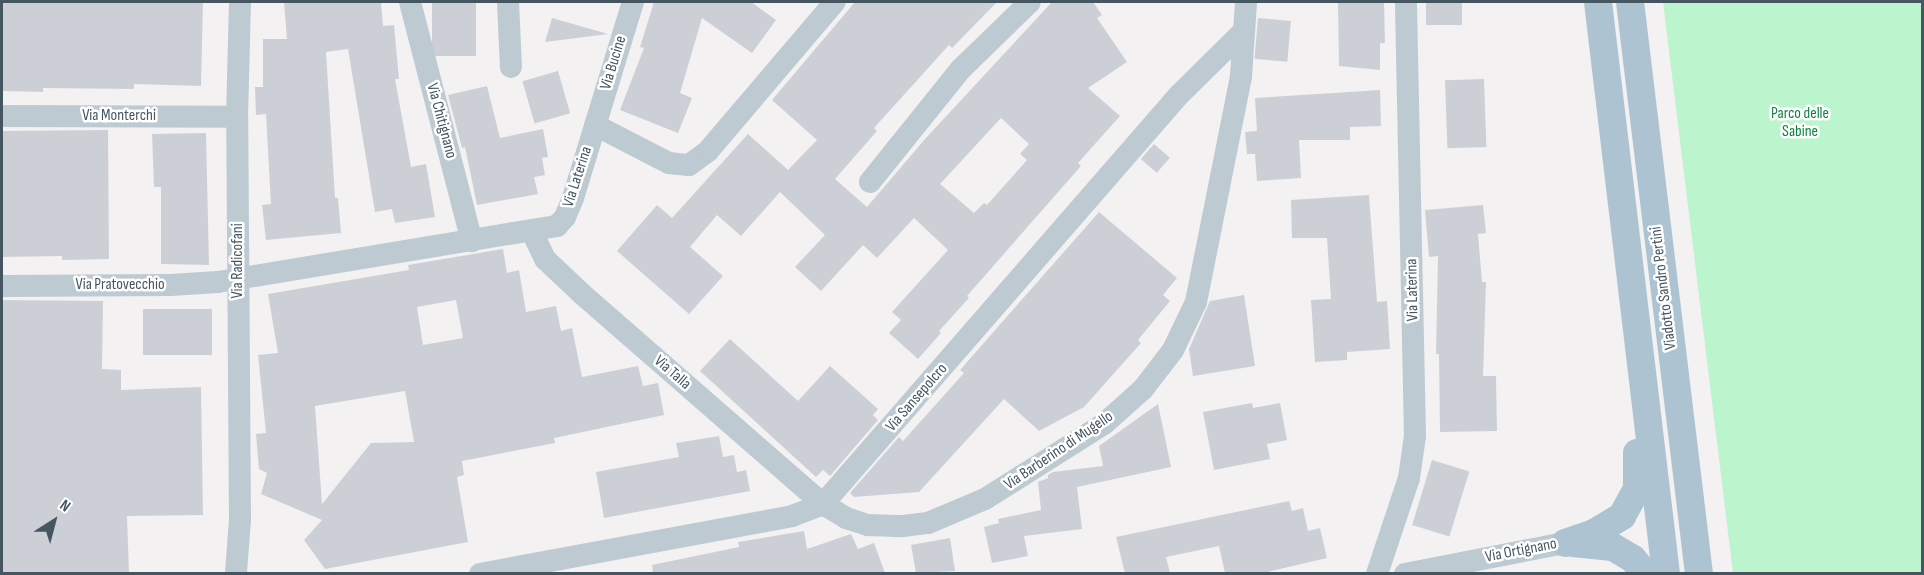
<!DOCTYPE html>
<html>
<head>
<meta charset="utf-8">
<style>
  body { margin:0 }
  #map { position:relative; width:1924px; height:575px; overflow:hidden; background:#f3f1f1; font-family:"Sofia Sans Condensed",sans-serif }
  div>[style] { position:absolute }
  .green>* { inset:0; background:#bcf4cd }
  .building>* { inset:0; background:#ccd0d6; transform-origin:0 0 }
  .minor>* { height:22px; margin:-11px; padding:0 11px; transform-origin:11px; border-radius:11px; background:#bdcad2 }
  .major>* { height:28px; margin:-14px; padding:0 14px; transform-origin:14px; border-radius:14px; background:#aec3d2 }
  span { translate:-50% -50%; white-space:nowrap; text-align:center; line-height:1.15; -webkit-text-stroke:5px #fff; paint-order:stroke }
  .street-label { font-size:16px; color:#465661 }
  .park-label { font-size:16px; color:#0d8540 }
  .frame { position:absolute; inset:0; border:3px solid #465661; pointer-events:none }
  .north { position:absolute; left:24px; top:491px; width:60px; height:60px; -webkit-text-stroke:4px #fff; paint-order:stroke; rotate:36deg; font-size:16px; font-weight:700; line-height:24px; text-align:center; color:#465661 }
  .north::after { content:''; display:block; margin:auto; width:21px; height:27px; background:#465661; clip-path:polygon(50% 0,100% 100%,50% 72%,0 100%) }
</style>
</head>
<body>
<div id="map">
  <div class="green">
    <div style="clip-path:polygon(1663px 2px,1922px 2px,1922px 573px,1733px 573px)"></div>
  </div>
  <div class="building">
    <div style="clip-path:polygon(2px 2px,203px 2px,201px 86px,134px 84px,134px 89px,43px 88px,43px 92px,2px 91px)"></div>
    <div style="clip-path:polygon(298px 2px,381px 2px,383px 26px,394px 25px,399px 79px,395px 79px,411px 167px,426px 164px,435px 217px,395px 223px,392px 209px,375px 212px,348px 49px,326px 52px,335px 198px,338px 198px,341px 233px,266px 240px,262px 205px,271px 204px,266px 114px,256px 115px,255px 87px,263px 87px,263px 39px,287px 39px,284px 3px)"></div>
    <div style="left:432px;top:2px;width:44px;height:54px"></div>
    <div style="clip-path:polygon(654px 2px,751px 2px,776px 20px,752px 53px,702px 18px,680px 93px,692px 98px,678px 133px,620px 110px,644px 48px,640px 47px)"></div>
    <div style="clip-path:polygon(evenodd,855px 2px,997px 2px,952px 48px,949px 45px,874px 128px,877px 131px,835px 179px,867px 207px,925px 139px,1052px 2px,1093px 2px,1102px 15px,1097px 18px,1127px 62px,1088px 88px,1120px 116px,1078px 163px,1081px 166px,967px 296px,969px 298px,939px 331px,941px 333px,918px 359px,889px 333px,901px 320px,892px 312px,948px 250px,914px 218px,877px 258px,863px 245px,821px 291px,795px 267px,825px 235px,780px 192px,741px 236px,717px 215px,690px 247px,723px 276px,689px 314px,617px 251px,657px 205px,672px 218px,748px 134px,788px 170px,817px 140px,772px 100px,855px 2px,1001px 118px,1029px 144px,1020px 154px,1027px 160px,987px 205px,984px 203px,974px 213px,940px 184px,1001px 118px)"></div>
    <div style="left:1426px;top:2px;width:36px;height:23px"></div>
    <div style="clip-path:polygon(1338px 3px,1384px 3px,1385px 43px,1380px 43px,1380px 70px,1339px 66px)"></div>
    <div style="clip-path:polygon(552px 18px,608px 34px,545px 42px)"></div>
    <div style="left:1258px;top:18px;width:33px;height:41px;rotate:5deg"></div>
    <div style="left:558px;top:71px;width:44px;height:37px;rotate:74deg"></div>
    <div style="left:1484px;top:79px;width:68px;height:39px;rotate:88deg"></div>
    <div style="clip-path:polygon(487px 86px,500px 138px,543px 129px,548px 157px,542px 158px,545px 175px,534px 177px,538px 194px,477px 205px,465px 147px,462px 148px,448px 95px)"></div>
    <div style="clip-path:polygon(1380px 90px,1381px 126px,1350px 127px,1350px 140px,1299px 140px,1301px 178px,1257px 181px,1255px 154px,1247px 154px,1245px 132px,1257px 131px,1255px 98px)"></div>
    <div style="clip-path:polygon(108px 130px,109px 259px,62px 260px,62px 256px,2px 257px,2px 131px)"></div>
    <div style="clip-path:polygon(206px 133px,209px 265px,161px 264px,161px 187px,154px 187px,152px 134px)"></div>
    <div style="left:1154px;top:144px;width:21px;height:20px;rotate:41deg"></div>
    <div style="clip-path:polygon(1369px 195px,1377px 302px,1387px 301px,1390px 349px,1347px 352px,1347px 360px,1315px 362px,1311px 300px,1331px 299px,1327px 238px,1292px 238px,1291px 200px)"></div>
    <div style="clip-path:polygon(1483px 205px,1486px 233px,1478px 234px,1482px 282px,1486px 282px,1483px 376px,1496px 376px,1497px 431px,1440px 432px,1439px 354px,1436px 354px,1438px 256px,1429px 257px,1425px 210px)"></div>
    <div style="clip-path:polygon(1099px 212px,1177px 278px,1163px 295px,1170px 301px,1138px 340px,1141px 343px,1084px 407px,1039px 431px,1004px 399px,919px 492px,854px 497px,850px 493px,899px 437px,903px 441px,964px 373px,960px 370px)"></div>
    <div style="clip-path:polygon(evenodd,503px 249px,507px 273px,519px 270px,526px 312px,556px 306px,561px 331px,572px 328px,582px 377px,638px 366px,643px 386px,658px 383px,664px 415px,554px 438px,555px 443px,462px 461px,464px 475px,457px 477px,468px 542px,325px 569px,304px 540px,322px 520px,261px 494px,267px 473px,259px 469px,256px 434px,266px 433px,258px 355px,278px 353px,268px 294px,409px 270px,408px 265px,503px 249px,456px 300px,463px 338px,423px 345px,417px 307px,456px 300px,503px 249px,405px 391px,414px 442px,371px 443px,322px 504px,315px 406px,405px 391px)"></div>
    <div style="clip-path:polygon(1244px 295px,1255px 366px,1193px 376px,1189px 349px,1210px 301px)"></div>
    <div style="clip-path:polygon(2px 300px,103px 301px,102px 369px,121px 370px,121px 390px,201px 387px,203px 515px,127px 516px,129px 573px,2px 573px)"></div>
    <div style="left:143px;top:309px;width:69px;height:46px"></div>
    <div style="clip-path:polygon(730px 339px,798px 401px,830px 366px,878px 409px,873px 415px,878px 420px,830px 476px,823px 470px,816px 477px,700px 371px)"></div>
    <div style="clip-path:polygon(1252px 403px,1253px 408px,1280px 403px,1287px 440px,1267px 444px,1270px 459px,1214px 470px,1203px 412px)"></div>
    <div style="clip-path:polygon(1158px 404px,1171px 467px,1077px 487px,1082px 529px,1024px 536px,1028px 556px,992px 563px,984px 527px,999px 523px,998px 519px,1041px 510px,1038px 482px,1048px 478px,1048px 475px,1053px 472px,1103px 466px,1099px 446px)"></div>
    <div style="clip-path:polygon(719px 436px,723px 457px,734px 455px,737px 472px,746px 470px,750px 491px,604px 518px,596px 472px,679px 457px,676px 443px)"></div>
    <div style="left:1432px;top:460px;width:39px;height:68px;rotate:17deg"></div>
    <div style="clip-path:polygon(1289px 501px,1292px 511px,1303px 508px,1308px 531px,1320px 528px,1327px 558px,1263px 573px,1225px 573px,1219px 546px,1166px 557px,1170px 573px,1125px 573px,1116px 537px)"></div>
    <div style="clip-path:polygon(804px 531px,807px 549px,851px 534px,858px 549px,874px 543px,885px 573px,653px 573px,652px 565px,739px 547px,738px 542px)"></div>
    <div style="clip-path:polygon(950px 538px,955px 571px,916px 573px,911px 545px)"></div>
  </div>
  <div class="minor">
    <div style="left:410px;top:2px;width:247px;rotate:75.5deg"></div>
    <div style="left:508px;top:2px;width:65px;rotate:87.4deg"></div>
    <div style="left:2px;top:116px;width:235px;rotate:0.2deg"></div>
    <div style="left:595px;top:125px;width:83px;rotate:27.2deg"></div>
    <div style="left:669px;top:163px;width:20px;rotate:6deg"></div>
    <div style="left:689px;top:165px;width:24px;rotate:-36deg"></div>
    <div style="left:708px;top:151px;width:196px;rotate:-49.6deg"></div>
    <div style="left:870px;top:182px;width:145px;rotate:-51.2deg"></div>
    <div style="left:961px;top:69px;width:96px;rotate:-44.2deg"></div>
    <div style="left:532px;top:232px;width:30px;rotate:64deg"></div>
    <div style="left:545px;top:259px;width:51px;rotate:43.4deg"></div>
    <div style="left:582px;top:294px;width:320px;rotate:41.1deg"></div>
    <div style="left:823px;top:504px;width:27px;rotate:31deg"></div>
    <div style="left:846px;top:518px;width:23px;rotate:18deg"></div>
    <div style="left:868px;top:525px;width:35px;rotate:2deg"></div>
    <div style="left:903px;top:526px;width:25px;rotate:-7deg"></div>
    <div style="left:928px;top:523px;width:62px;rotate:-22.8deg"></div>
    <div style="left:985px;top:499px;width:142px;rotate:-32.3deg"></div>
    <div style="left:1105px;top:423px;width:51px;rotate:-41.8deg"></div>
    <div style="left:1143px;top:389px;width:49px;rotate:-52.4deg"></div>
    <div style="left:1173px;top:350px;width:53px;rotate:-64.4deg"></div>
    <div style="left:1196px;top:302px;width:230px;rotate:-78.7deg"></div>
    <div style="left:1241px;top:76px;width:74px;rotate:-86.1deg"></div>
    <div style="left:2px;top:286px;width:168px;rotate:-0.3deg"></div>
    <div style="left:170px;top:285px;width:48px;rotate:-3.6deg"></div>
    <div style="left:218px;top:282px;width:344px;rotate:-9.4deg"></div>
    <div style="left:557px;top:226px;width:12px;rotate:-48deg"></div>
    <div style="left:565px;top:217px;width:21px;rotate:-67deg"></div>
    <div style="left:573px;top:198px;width:205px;rotate:-73deg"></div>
    <div style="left:236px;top:572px;width:52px;rotate:-85.6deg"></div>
    <div style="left:240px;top:520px;width:403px;rotate:-90.4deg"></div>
    <div style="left:237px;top:117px;width:115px;rotate:-88.5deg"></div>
    <div style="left:480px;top:574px;width:317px;rotate:-10.5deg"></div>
    <div style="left:792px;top:516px;width:33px;rotate:-21deg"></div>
    <div style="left:823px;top:504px;width:541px;rotate:-48.97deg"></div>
    <div style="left:1178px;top:96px;width:93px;rotate:-44.6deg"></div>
    <div style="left:1377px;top:574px;width:101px;rotate:-71.6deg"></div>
    <div style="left:1409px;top:478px;width:42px;rotate:-81.9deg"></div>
    <div style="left:1415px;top:436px;width:434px;rotate:-91.2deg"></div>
    <div style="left:1405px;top:574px;width:163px;rotate:-11deg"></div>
  </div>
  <div class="major">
    <div style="left:1598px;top:2px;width:576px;rotate:83.22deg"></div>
    <div style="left:1630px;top:2px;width:576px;rotate:83.12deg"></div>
    <div style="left:1565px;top:543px;width:31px;rotate:-19deg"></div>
    <div style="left:1594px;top:533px;width:33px;rotate:-31deg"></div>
    <div style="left:1622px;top:516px;width:31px;rotate:-61deg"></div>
    <div style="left:1637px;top:489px;width:36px;rotate:-90deg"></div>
    <div style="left:1573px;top:543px;width:40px;rotate:5.7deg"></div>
    <div style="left:1613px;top:547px;width:23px;rotate:31deg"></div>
    <div style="left:1633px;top:559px;width:19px;rotate:51deg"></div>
  </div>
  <div class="street-label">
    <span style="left:614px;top:63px;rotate:-73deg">Via Bucine</span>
    <span style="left:119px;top:116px">Via Monterchi</span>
    <span style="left:441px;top:121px;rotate:75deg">Via Chitignano</span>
    <span style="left:578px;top:177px;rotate:-72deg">Via Laterina</span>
    <span style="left:238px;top:261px;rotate:-90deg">Via Radicofani</span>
    <span style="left:120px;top:285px">Via Pratovecchio</span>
    <span style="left:1664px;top:288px;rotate:-97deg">Viadotto Sandro Pertini</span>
    <span style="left:1413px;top:290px;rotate:-91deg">Via Laterina</span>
    <span style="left:672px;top:373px;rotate:41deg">Via Talla</span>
    <span style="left:917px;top:398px;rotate:-49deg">Via Sansepolcro</span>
    <span style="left:1059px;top:451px;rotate:-34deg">Via Barberino di Mugello</span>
    <span style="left:1521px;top:551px;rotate:-11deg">Via Ortignano</span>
  </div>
  <div class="park-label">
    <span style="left:1800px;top:123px">Parco delle<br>Sabine</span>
  </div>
  <div class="frame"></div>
  <div class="north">N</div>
</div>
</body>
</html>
